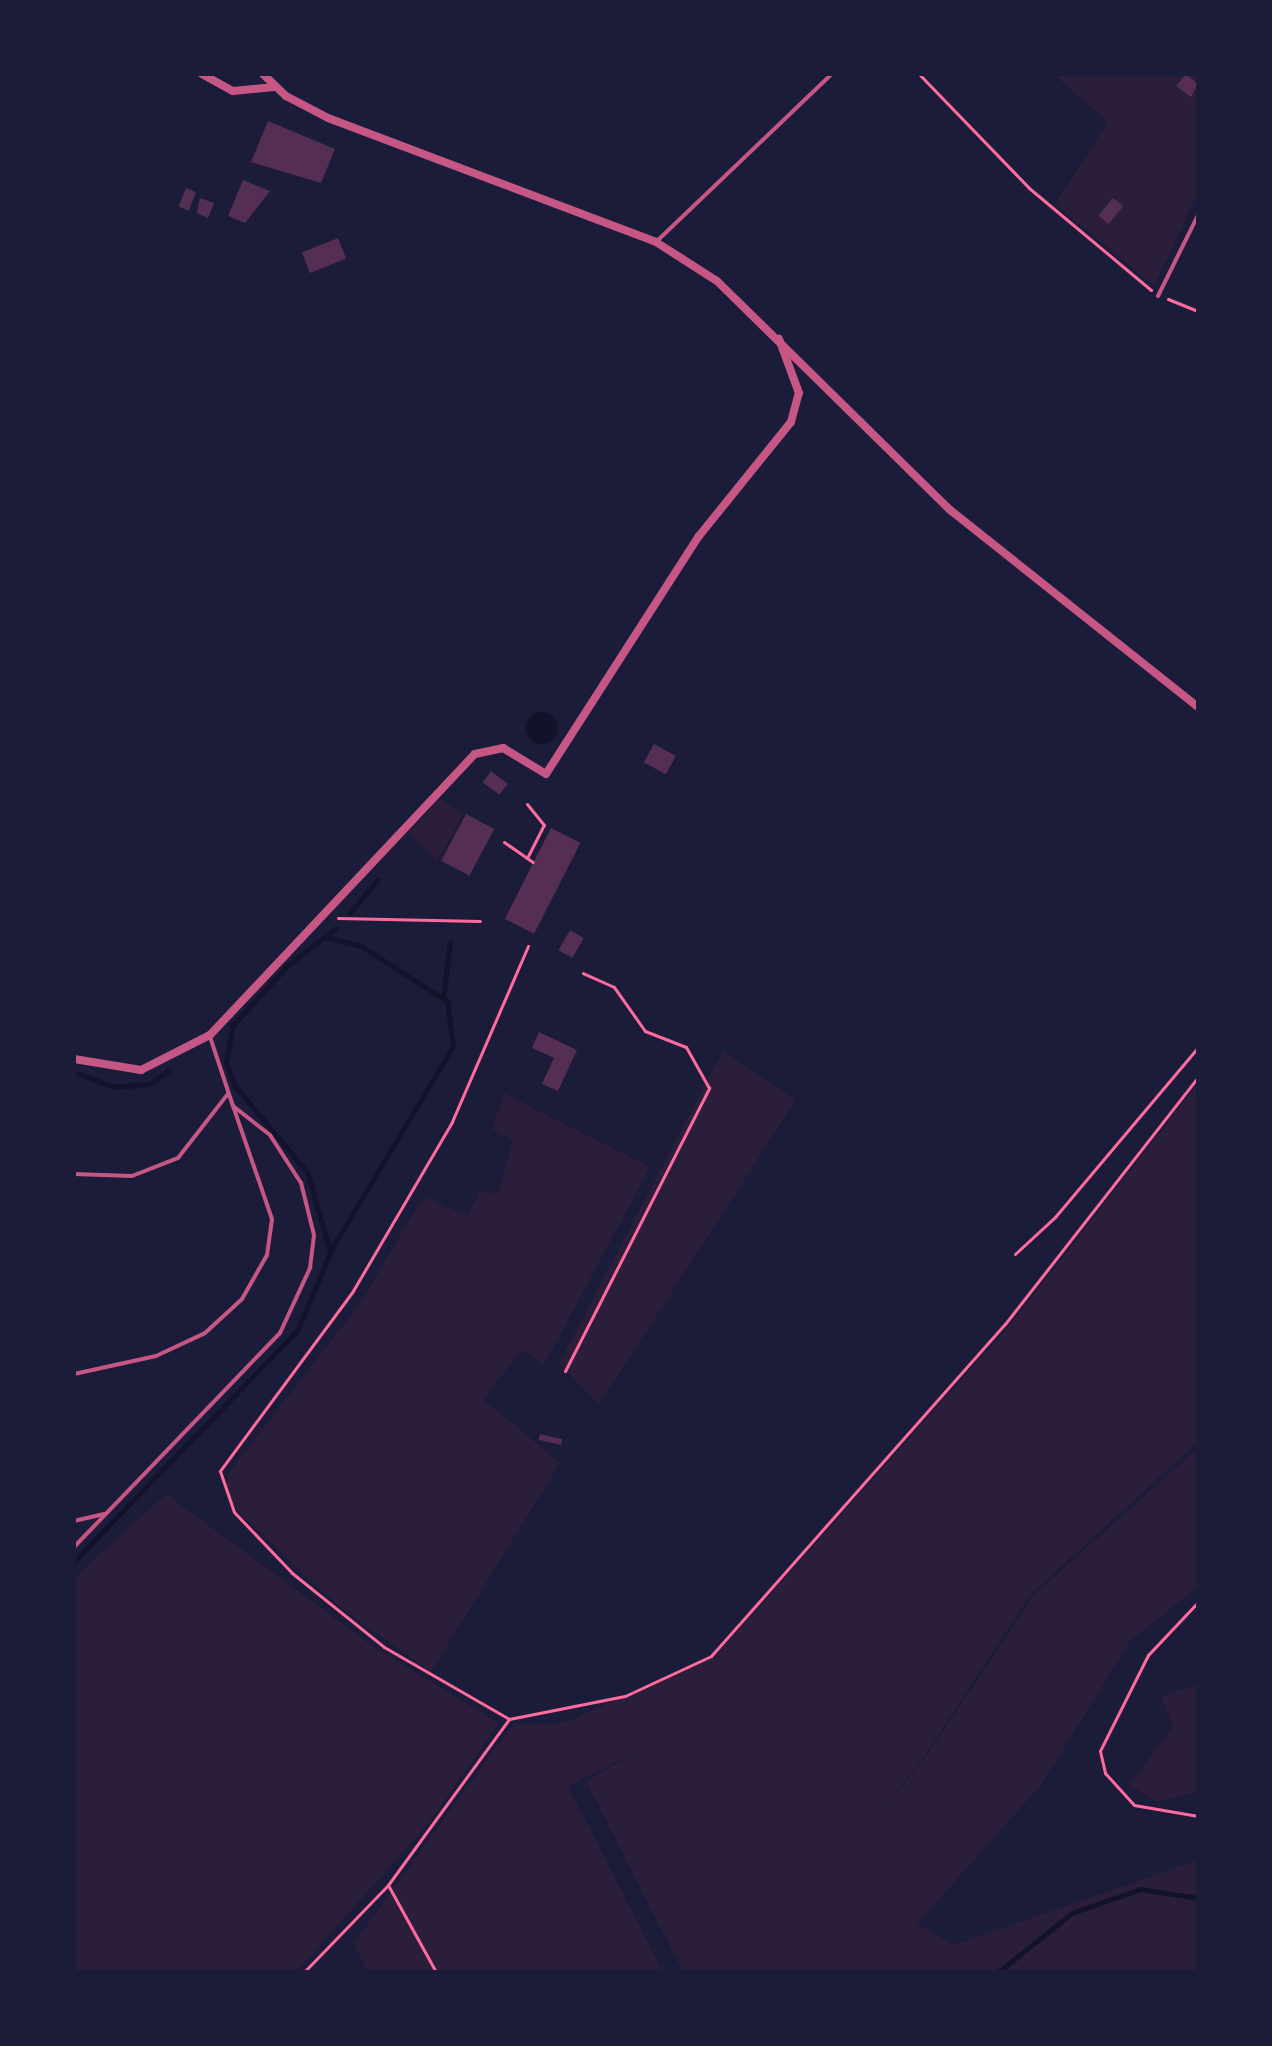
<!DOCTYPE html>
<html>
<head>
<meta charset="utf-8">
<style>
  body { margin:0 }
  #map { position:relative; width:1272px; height:2046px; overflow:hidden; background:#1b1b3a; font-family:Mulish,sans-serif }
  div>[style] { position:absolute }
  .green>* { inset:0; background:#2a1e3b }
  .water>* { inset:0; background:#12122b }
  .round { border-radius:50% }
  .stream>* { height:5px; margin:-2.5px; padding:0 2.5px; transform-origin:2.5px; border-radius:2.5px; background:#12122b }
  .building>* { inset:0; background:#542f53; transform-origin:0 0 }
  .path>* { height:3px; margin:-1.5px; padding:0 1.5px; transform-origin:1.5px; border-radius:1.5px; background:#ff6b9d }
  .service>* { height:4px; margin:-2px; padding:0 2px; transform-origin:2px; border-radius:2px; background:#c65784 }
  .minor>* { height:8px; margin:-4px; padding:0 4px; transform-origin:4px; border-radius:4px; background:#c65784 }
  span { translate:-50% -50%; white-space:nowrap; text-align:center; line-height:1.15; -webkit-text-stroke:8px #1b1b3a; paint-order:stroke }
  .frame { position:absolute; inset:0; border:76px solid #1b1b3a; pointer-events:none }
</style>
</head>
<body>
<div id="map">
  <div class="green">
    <div style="clip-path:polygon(1053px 74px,1198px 74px,1198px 193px,1154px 286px,1055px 204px,1108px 122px)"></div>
    <div style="clip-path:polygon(440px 799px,464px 813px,437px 861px,409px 832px)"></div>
    <div style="clip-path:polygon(723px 1051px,796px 1100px,599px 1405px,559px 1363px)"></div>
    <div style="clip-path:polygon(1198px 1083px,1198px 1442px,1030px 1595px,926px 1754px,839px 1864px,927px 1755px,1034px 1595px,1198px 1448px,1198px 1587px,1131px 1640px,1041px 1785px,917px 1924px,954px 1945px,1198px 1860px,1198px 1972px,683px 1972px,586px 1781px,641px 1749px,568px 1786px,663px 1972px,367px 1972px,354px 1943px,513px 1724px,564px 1723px,714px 1657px,1010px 1325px)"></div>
    <div style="clip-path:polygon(504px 1093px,650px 1167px,544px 1365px,522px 1350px,483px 1399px,560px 1463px,431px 1672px,337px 1605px,237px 1511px,226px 1491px,228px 1474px,362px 1301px,423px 1197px,468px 1216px,479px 1192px,498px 1193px,513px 1141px,492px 1129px)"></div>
    <div style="clip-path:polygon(166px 1494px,375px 1648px,499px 1723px,428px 1824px,296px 1972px,74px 1972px,74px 1578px)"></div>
    <div style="clip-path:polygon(1198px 1685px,1198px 1792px,1158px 1802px,1129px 1785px,1173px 1727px,1161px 1696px)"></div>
  </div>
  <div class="water">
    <div class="round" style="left:526px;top:712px;width:32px;height:32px"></div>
  </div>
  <div class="stream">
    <div style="left:350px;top:913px;width:44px;rotate:-50.5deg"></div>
    <div style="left:443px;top:998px;width:56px;rotate:-82.9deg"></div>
    <div style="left:74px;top:1072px;width:43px;rotate:20.6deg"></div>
    <div style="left:114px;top:1087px;width:35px;rotate:-5deg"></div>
    <div style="left:149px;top:1084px;width:23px;rotate:-34deg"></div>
    <div style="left:330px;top:1251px;width:82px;rotate:-106.2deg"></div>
    <div style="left:307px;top:1172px;width:112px;rotate:-129.9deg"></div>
    <div style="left:235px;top:1086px;width:25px;rotate:-111deg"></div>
    <div style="left:226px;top:1063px;width:39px;rotate:-80deg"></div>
    <div style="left:233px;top:1025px;width:81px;rotate:-47.5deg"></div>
    <div style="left:288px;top:965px;width:61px;rotate:-37.6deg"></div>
    <div style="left:74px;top:1561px;width:320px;rotate:-45.9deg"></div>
    <div style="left:297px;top:1331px;width:90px;rotate:-67.1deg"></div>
    <div style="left:332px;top:1248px;width:235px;rotate:-59.1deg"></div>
    <div style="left:453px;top:1046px;width:45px;rotate:-97.6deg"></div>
    <div style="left:447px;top:1001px;width:102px;rotate:-147.4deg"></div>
    <div style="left:361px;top:946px;width:36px;rotate:-166deg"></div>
    <div style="left:834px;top:1972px;width:5px"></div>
    <div style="left:998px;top:1972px;width:95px;rotate:-38.6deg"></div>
    <div style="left:1072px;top:1913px;width:72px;rotate:-19.4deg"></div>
    <div style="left:1140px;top:1889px;width:59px;rotate:8.8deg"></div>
  </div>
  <div class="building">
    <div style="clip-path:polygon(1186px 74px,1198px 84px,1191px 97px,1176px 86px)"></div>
    <div style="clip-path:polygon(268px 121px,335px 149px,321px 183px,251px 162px)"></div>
    <div style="clip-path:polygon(243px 180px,270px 191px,245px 223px,228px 216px)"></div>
    <div style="left:186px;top:188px;width:11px;height:20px;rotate:22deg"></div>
    <div style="clip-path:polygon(200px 198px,214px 203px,208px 218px,197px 213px)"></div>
    <div style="left:1113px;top:198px;width:13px;height:23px;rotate:39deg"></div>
    <div style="left:338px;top:238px;width:22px;height:39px;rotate:68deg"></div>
    <div style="left:654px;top:744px;width:25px;height:21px;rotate:29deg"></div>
    <div style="left:491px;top:771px;width:21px;height:14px;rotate:37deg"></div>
    <div style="left:466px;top:814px;width:32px;height:53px;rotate:28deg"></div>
    <div style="left:551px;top:828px;width:33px;height:102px;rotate:27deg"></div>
    <div style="left:570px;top:930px;width:16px;height:23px;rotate:30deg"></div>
    <div style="clip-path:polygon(539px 1032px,577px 1050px,558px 1091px,542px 1084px,554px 1058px,532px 1048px)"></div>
    <div style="left:540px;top:1434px;width:23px;height:6px;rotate:13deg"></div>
  </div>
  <div class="path">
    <div style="left:919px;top:74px;width:158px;rotate:46deg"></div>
    <div style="left:1029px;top:188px;width:159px;rotate:39.9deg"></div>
    <div style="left:1168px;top:299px;width:32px;rotate:22deg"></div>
    <div style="left:504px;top:842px;width:35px;rotate:35deg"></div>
    <div style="left:527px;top:858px;width:37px;rotate:-63deg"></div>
    <div style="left:544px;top:825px;width:27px;rotate:-129deg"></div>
    <div style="left:338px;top:918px;width:142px;rotate:1.2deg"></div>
    <div style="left:528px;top:946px;width:192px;rotate:113.4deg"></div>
    <div style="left:452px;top:1122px;width:196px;rotate:120.4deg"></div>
    <div style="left:353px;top:1291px;width:224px;rotate:126.5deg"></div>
    <div style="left:220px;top:1471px;width:43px;rotate:71.1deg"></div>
    <div style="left:234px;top:1512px;width:84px;rotate:46.4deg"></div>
    <div style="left:292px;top:1573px;width:118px;rotate:38.8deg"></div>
    <div style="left:384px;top:1647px;width:144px;rotate:29.9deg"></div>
    <div style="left:509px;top:1719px;width:118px;rotate:-11.2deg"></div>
    <div style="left:625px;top:1696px;width:95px;rotate:-24.9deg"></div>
    <div style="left:711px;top:1656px;width:443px;rotate:-48.5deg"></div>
    <div style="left:1005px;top:1324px;width:313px;rotate:-52deg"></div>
    <div style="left:1015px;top:1254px;width:54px;rotate:-42.8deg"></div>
    <div style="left:1055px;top:1217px;width:222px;rotate:-49.9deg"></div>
    <div style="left:565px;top:1371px;width:318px;rotate:-63deg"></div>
    <div style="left:709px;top:1088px;width:47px;rotate:-119.3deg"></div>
    <div style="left:686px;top:1047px;width:44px;rotate:-158.7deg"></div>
    <div style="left:645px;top:1031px;width:54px;rotate:-125.2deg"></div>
    <div style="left:614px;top:987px;width:34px;rotate:-156deg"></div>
    <div style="left:1198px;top:1602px;width:73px;rotate:133.3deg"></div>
    <div style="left:1148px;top:1655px;width:107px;rotate:116.6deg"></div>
    <div style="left:1100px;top:1751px;width:23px;rotate:77deg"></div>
    <div style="left:1105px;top:1773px;width:43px;rotate:47.8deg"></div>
    <div style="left:1134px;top:1805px;width:65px;rotate:9.8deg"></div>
    <div style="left:388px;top:1885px;width:99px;rotate:61.1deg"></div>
    <div style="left:304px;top:1972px;width:121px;rotate:-46deg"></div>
    <div style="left:388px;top:1885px;width:205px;rotate:-53.9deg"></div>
  </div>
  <div class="service">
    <div style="left:657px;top:241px;width:242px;rotate:-43.7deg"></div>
    <div style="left:1158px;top:296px;width:90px;rotate:-63.7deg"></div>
    <div style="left:74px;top:1174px;width:58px;rotate:2deg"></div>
    <div style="left:132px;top:1176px;width:49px;rotate:-21.4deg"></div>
    <div style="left:178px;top:1158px;width:80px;rotate:-52.1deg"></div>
    <div style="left:74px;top:1374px;width:84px;rotate:-12.4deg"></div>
    <div style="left:156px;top:1356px;width:54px;rotate:-25.1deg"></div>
    <div style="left:205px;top:1333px;width:50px;rotate:-42.6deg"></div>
    <div style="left:242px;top:1299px;width:51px;rotate:-60.4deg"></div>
    <div style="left:267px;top:1255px;width:36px;rotate:-82deg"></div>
    <div style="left:272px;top:1219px;width:120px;rotate:-109deg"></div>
    <div style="left:74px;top:1521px;width:31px;rotate:-13deg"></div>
    <div style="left:74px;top:1547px;width:297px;rotate:-46.1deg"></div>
    <div style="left:280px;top:1333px;width:72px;rotate:-65.2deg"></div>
    <div style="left:310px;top:1268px;width:33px;rotate:-83deg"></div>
    <div style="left:314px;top:1235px;width:54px;rotate:-104deg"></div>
    <div style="left:301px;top:1183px;width:57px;rotate:-122.9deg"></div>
    <div style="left:270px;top:1135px;width:47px;rotate:-141.9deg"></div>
    <div style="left:233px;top:1106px;width:73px;rotate:-108.4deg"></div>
  </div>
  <div class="minor">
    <div style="left:202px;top:74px;width:35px;rotate:29deg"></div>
    <div style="left:233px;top:91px;width:41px;rotate:-5.6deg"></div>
    <div style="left:263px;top:74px;width:32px;rotate:44deg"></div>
    <div style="left:286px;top:96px;width:47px;rotate:27.6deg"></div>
    <div style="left:328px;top:118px;width:351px;rotate:20.7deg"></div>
    <div style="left:656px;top:242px;width:72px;rotate:32.6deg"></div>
    <div style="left:717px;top:281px;width:325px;rotate:44.5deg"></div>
    <div style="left:949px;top:509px;width:318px;rotate:38.5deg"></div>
    <div style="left:74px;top:1059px;width:68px;rotate:9.3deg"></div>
    <div style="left:141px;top:1070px;width:77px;rotate:-26.9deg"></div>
    <div style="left:210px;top:1035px;width:386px;rotate:-46.7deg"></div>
    <div style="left:475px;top:754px;width:29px;rotate:-12deg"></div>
    <div style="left:503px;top:748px;width:50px;rotate:31.2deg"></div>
    <div style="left:546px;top:774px;width:283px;rotate:-57.3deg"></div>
    <div style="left:699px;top:536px;width:146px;rotate:-51.1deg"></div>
    <div style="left:791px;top:422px;width:30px;rotate:-75deg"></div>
    <div style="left:799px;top:393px;width:58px;rotate:-110.3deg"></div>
  </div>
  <div class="frame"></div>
</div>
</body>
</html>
